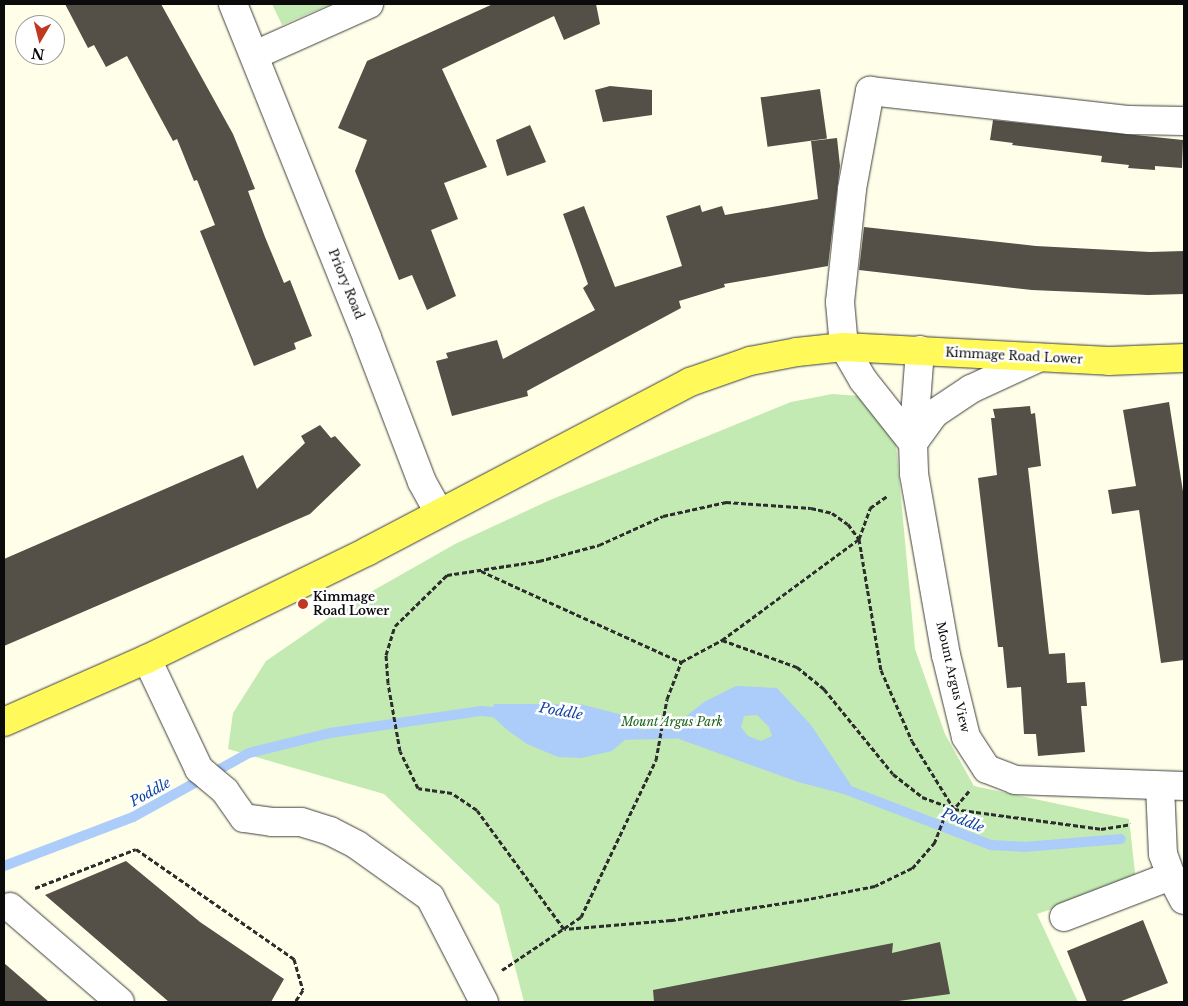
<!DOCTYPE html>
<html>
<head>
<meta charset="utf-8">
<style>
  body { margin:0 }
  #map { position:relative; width:1188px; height:1006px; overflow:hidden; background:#ffffe9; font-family:"Libre Baskerville",serif }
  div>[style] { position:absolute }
  .green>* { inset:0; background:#c3eab2 }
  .water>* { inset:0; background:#acccf9 }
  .stream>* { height:10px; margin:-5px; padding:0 5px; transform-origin:5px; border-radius:5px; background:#acccf9 }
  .building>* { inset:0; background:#544f47; transform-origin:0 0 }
  .path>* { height:3px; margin-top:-1.5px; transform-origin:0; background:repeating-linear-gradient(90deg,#2d2d2d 0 5px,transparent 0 7.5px) }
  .roads { filter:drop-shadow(0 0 1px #3e3e3e) drop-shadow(0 0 1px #3e3e3e) }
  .minor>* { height:28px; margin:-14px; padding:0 14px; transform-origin:14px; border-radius:14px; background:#fff }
  .major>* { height:28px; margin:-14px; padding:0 14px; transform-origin:14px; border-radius:14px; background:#fff95a }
  .dots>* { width:14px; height:14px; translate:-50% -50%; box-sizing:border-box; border:2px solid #fff; border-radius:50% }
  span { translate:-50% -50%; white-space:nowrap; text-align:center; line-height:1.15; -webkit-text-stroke:5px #fff; paint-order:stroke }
  .street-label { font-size:12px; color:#0b0b0b }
  .poi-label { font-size:12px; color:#0b0b0b; font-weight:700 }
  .left { translate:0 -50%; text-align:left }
  .park-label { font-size:12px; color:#1a651a; font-style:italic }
  .water-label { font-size:14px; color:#1044a1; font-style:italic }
  .frame { position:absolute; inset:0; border:5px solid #0b0b0b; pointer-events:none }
  .north { position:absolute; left:15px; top:15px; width:50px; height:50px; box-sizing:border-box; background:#fff; border:1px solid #9d9d9d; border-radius:50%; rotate:188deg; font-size:14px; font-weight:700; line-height:20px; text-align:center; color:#0b0b0b }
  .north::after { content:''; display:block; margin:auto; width:18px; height:22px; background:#c0381e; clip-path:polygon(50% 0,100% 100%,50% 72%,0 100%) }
</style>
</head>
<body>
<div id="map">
  <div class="green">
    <div style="clip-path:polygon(272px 4px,331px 4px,282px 25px)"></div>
    <div style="clip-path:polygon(832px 394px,874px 397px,895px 433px,915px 649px,945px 734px,974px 786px,1129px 819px,1136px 881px,1037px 914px,1078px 1002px,524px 1002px,499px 905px,384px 794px,228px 749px,233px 713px,266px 661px,346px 606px,455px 544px,550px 500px,791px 402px)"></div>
  </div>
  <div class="water">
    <div style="clip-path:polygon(evenodd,736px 686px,777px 688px,811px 725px,851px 785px,848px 795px,798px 782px,679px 739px,680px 721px,704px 702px,736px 686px,757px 715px,769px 727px,772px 736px,761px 741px,748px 736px,741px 727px,744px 716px,757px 715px)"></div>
    <div style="clip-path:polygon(494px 704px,580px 704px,642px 720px,641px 726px,612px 751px,581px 758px,558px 757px,527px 744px,506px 729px,492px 716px)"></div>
  </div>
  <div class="stream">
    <div style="left:618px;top:735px;width:73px;rotate:-1.6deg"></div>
    <div style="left:837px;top:786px;width:165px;rotate:21deg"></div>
    <div style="left:991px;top:845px;width:33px;rotate:3deg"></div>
    <div style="left:1024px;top:847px;width:97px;rotate:-4.7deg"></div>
    <div style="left:4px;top:866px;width:138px;rotate:-20.8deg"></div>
    <div style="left:133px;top:817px;width:132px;rotate:-28.9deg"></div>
    <div style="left:249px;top:753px;width:83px;rotate:-13.9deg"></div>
    <div style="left:330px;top:733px;width:153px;rotate:-8.3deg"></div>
    <div style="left:481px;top:711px;width:25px;rotate:5deg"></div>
  </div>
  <div class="building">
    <div style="clip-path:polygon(65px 4px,161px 4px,233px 134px,244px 161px,255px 189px,248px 191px,265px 237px,284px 283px,290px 280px,312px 336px,294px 343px,296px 349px,254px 366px,200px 231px,215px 225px,197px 180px,194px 181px,177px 139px,173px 141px,127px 56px,106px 67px,94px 45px,88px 48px)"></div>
    <div style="clip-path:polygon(493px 4px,596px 4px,600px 24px,564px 40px,554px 16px,442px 69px,487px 167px,444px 183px,458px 219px,431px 230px,456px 296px,427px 310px,412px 275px,399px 280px,355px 171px,367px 140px,338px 128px,367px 61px)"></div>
    <div style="clip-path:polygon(610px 86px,652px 90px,652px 115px,603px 122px,595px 90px)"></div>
    <div style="left:820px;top:89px;width:50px;height:60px;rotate:82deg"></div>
    <div style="clip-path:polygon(993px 120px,1183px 140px,1182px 168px,1155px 166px,1155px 170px,1128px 168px,1129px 165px,1101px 162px,1102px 156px,1012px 145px,1013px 143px,990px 140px)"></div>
    <div style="clip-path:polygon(530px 125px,546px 162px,507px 176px,496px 140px)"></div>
    <div style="clip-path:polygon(837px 138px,840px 166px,828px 266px,724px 284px,725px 287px,679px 301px,681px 308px,527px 391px,528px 396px,452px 416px,436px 361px,448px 358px,446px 353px,497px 340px,503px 359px,595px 310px,583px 288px,588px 284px,563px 214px,584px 206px,615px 287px,682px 266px,666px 216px,700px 205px,702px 212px,722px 206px,725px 215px,818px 199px,811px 141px)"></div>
    <div style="clip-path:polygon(864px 227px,1036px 246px,1150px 252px,1184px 251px,1184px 294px,1148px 295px,1032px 290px,859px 270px)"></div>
    <div style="clip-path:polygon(1169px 402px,1184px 498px,1184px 660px,1161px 663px,1139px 510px,1112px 514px,1108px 490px,1136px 486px,1123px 410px)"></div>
    <div style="clip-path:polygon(1030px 406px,1031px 414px,1035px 413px,1041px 466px,1028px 468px,1049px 654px,1065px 653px,1067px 683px,1085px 682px,1087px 706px,1081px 706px,1085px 752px,1038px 756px,1036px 734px,1024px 734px,1021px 687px,1007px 688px,1003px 647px,998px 647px,978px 478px,997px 475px,991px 418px,995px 418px,993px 409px)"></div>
    <div style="clip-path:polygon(320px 425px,331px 438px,335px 436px,361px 465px,310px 514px,4px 646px,4px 559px,243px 455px,257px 489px,305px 443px,301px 436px)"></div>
    <div style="clip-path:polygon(126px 861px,200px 922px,284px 979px,271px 1002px,169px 1002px,45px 895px)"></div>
    <div style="clip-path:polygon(1143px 920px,1168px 983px,1119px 1002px,1087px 1002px,1067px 951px)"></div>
    <div style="clip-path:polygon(940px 942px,950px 994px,891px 1002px,654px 1002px,653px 990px,893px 943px,892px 953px)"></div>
    <div style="clip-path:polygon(4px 963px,49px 1002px,4px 1002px)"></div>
  </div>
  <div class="path">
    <div style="left:481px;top:571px;width:220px;rotate:24.5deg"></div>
    <div style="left:722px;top:640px;width:80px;rotate:19.8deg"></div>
    <div style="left:797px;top:667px;width:35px;rotate:39deg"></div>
    <div style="left:824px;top:689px;width:109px;rotate:50.9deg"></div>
    <div style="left:893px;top:774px;width:37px;rotate:38deg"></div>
    <div style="left:922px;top:797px;width:33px;rotate:20deg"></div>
    <div style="left:969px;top:791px;width:23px;rotate:130deg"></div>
    <div style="left:954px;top:809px;width:13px;rotate:138deg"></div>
    <div style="left:944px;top:818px;width:26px;rotate:111deg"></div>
    <div style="left:935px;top:842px;width:35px;rotate:131deg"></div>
    <div style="left:912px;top:868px;width:41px;rotate:154.1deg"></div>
    <div style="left:875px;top:886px;width:67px;rotate:168.9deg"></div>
    <div style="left:809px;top:899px;width:140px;rotate:171.3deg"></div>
    <div style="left:671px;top:920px;width:107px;rotate:175.2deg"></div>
    <div style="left:564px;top:929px;width:147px;rotate:-126.2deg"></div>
    <div style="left:477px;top:810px;width:30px;rotate:-146deg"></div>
    <div style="left:452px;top:793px;width:34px;rotate:-172deg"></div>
    <div style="left:418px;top:788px;width:41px;rotate:-115.9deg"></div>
    <div style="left:400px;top:751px;width:69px;rotate:-100deg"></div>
    <div style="left:388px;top:683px;width:28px;rotate:-94deg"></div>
    <div style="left:386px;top:655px;width:30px;rotate:-73deg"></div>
    <div style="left:395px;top:626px;width:73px;rotate:-44.4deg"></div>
    <div style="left:447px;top:575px;width:93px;rotate:-8.7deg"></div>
    <div style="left:539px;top:561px;width:62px;rotate:-14.9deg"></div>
    <div style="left:599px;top:545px;width:70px;rotate:-24.4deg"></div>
    <div style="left:663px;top:516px;width:65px;rotate:-12.5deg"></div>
    <div style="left:726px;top:502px;width:85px;rotate:4deg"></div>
    <div style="left:811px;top:508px;width:22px;rotate:13deg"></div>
    <div style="left:832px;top:513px;width:19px;rotate:35deg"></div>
    <div style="left:848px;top:524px;width:19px;rotate:54deg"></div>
    <div style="left:859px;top:539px;width:133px;rotate:80.5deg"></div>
    <div style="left:881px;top:670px;width:77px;rotate:66.4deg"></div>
    <div style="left:912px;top:741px;width:80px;rotate:58.3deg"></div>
    <div style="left:954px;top:809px;width:148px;rotate:7.7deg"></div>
    <div style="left:1101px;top:829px;width:30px;rotate:-9deg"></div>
    <div style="left:35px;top:888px;width:108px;rotate:-21.1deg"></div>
    <div style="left:136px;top:849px;width:193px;rotate:34.8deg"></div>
    <div style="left:294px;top:959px;width:32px;rotate:74deg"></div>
    <div style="left:303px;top:990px;width:14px;rotate:124deg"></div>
    <div style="left:502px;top:970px;width:95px;rotate:-33.9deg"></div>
    <div style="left:581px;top:917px;width:174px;rotate:-64.5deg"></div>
    <div style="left:656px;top:760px;width:62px;rotate:-79.8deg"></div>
    <div style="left:667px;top:699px;width:40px;rotate:-69deg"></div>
    <div style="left:681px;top:662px;width:47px;rotate:-28.2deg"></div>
    <div style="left:722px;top:640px;width:170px;rotate:-36.4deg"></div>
    <div style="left:859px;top:539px;width:33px;rotate:-70deg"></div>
    <div style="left:870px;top:508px;width:21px;rotate:-35deg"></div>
  </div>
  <div class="roads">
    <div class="minor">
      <div style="left:233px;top:4px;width:360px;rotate:68.1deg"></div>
      <div style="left:367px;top:338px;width:154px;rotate:69.1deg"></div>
      <div style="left:422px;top:482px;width:35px;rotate:61deg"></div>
      <div style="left:255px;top:55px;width:125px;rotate:-24.1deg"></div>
      <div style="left:920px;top:350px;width:93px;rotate:94.3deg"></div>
      <div style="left:913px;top:443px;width:31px;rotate:88deg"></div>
      <div style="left:914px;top:474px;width:184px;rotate:80deg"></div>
      <div style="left:946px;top:655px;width:84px;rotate:76.3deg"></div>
      <div style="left:966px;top:737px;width:38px;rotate:57deg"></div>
      <div style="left:987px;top:769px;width:30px;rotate:21deg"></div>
      <div style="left:1015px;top:780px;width:169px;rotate:2deg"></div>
      <div style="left:913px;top:443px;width:80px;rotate:-128.4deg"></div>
      <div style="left:863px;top:380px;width:38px;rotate:-120deg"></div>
      <div style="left:844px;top:347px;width:45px;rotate:-95.1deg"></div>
      <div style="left:840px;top:302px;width:114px;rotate:-83.9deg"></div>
      <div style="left:852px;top:189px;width:100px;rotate:-79.6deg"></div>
      <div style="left:870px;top:91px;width:261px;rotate:6.4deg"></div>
      <div style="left:1129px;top:120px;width:55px;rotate:1deg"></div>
      <div style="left:913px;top:443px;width:37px;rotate:-54deg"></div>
      <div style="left:935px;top:413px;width:43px;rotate:-33.7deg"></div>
      <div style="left:971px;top:389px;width:74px;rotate:-24.8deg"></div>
      <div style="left:147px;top:659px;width:122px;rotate:64.7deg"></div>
      <div style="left:199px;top:769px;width:34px;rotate:40deg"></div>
      <div style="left:225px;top:791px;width:33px;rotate:55deg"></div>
      <div style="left:244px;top:818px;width:28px;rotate:8deg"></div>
      <div style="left:272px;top:822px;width:29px"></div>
      <div style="left:301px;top:822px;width:30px;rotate:17deg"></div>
      <div style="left:330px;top:831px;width:30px;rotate:27deg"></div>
      <div style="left:357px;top:845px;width:90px;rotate:35.5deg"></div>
      <div style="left:430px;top:897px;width:118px;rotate:62.8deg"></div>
      <div style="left:1160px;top:786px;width:68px;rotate:87.5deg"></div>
      <div style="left:1163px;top:854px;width:23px;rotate:70deg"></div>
      <div style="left:1171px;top:876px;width:27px;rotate:62deg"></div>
      <div style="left:10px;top:907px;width:145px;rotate:40.8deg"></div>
      <div style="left:1064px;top:917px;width:115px;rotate:-21deg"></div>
    </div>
    <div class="major">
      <div style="left:4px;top:722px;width:156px;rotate:-23.8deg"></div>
      <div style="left:147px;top:659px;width:246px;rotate:-26deg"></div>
      <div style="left:368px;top:551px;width:364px;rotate:-27.7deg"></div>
      <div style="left:690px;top:382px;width:64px;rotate:-19.3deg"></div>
      <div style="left:750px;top:361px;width:48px;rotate:-10.8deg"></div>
      <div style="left:797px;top:352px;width:47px;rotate:-6.1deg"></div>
      <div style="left:844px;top:347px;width:265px;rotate:3deg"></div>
      <div style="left:1109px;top:361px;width:75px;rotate:-2.3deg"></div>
    </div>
  </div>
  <div class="dots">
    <div style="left:303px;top:604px;background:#c0381e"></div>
  </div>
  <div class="street-label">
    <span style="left:346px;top:284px;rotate:68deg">Priory Road</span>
    <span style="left:1014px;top:356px;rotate:3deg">Kimmage Road Lower</span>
    <span style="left:953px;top:677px;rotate:77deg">Mount Argus View</span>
  </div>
  <div class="poi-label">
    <span class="left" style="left:313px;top:604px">Kimmage<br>Road Lower</span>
  </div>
  <div class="park-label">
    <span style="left:672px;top:722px">Mount Argus Park</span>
  </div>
  <div class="water-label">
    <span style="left:561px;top:711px;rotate:10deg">Poddle</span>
    <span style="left:150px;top:792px;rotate:-29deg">Poddle</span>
    <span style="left:963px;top:820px;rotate:21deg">Poddle</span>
  </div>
  <div class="frame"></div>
  <div class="north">N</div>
</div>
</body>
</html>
